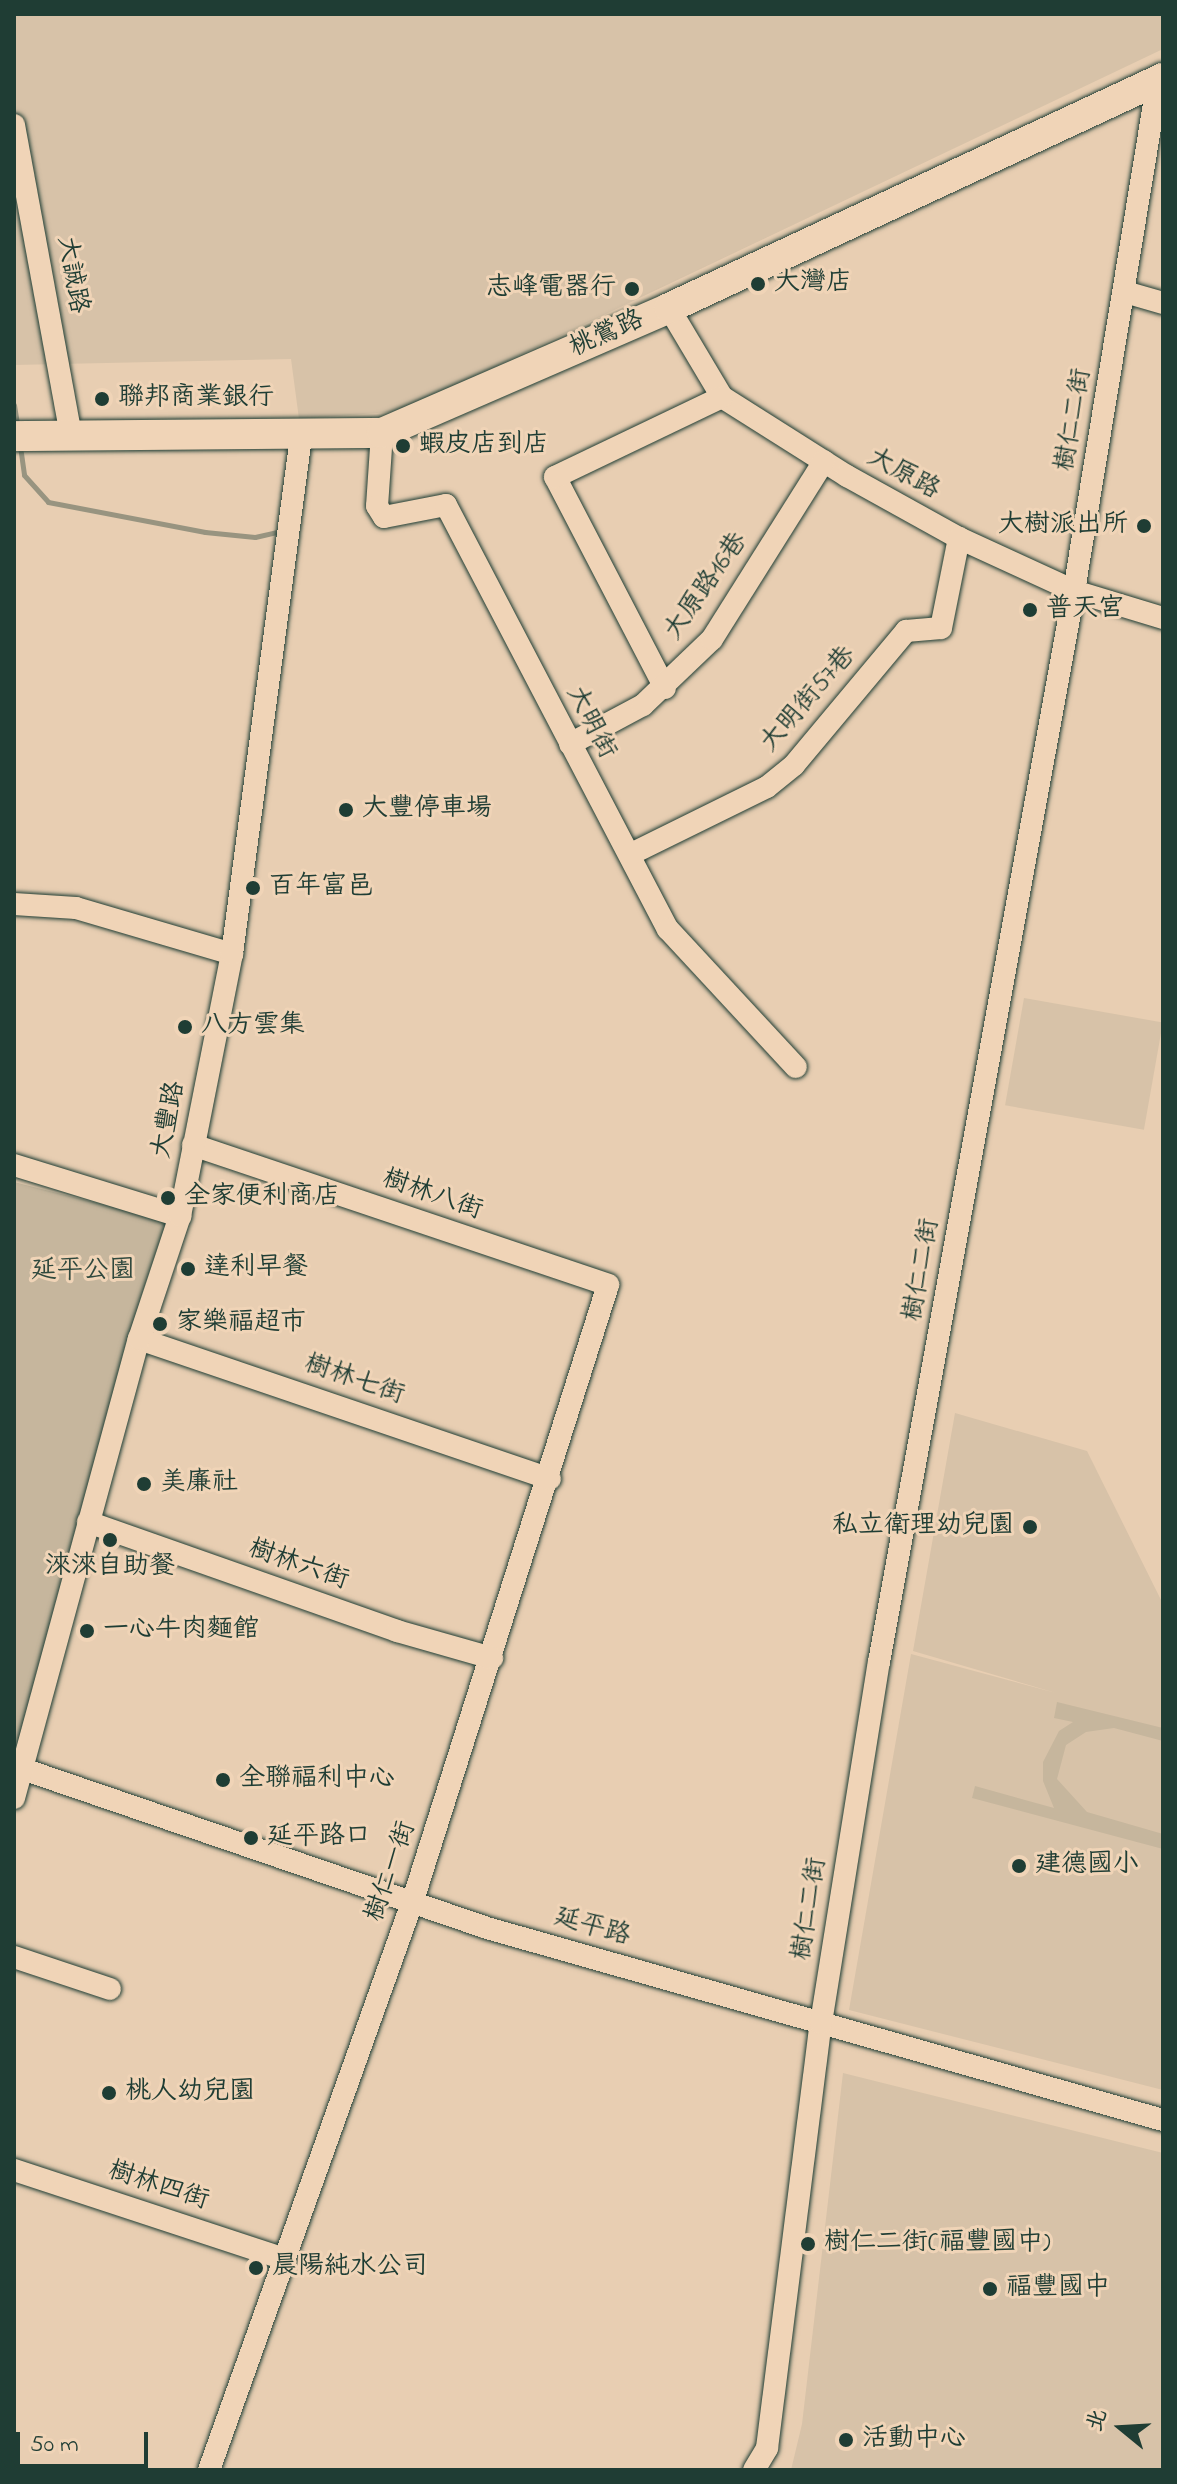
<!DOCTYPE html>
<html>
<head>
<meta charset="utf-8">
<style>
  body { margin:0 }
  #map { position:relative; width:1177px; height:2484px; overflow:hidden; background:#e8ceb2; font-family:"Indie Flower","LXGW WenKai TC",sans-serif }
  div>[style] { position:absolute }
  .built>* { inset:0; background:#d7c2a8; transform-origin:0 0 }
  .green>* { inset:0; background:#c6b69d }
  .stream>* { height:5px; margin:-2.5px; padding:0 2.5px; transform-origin:2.5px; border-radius:2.5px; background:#989480 }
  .roads { filter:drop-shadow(0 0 2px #1f3d34) drop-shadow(0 0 2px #1f3d34) }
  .minor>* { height:22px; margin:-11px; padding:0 11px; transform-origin:11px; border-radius:11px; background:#f0d4b7 }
  .major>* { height:30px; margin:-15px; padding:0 15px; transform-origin:15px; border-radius:15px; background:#f0d4b7 }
  .dots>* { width:22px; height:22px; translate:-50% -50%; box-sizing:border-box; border:4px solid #f0d4b7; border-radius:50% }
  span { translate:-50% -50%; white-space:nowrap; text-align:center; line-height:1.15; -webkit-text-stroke:6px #f0d4b7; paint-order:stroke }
  .street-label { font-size:26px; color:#1f3d34 }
  .poi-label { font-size:26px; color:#1f3d34 }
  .left { translate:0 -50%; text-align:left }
  .right { translate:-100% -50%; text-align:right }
  .park-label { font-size:26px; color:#30493e }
  .frame { position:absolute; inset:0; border:16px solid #1f3d34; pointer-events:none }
  .north { position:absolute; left:1081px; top:2388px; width:80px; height:80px; -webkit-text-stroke:6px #f0d4b7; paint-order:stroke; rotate:288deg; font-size:22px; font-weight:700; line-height:32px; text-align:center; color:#1f3d34 }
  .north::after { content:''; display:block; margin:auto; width:28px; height:36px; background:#1f3d34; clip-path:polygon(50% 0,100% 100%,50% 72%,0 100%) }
  .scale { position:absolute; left:16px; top:2432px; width:132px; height:36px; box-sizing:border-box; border:4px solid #1f3d34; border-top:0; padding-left:10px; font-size:24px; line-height:28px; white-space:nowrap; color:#1f3d34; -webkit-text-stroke:6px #f0d4b7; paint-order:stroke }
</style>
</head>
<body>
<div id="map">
  <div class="built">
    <div style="clip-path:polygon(14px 14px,1163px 14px,1163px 49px,402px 411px,299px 419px,291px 359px,14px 365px)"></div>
    <div style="left:1024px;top:998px;width:141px;height:109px;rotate:10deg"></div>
    <div style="clip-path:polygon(955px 1413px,1087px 1451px,1163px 1604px,1163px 2090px,849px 2010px,911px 1654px,1056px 1693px,913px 1651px)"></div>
    <div style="clip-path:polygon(843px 2073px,1163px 2153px,1163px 2470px,791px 2470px,802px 2424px)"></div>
  </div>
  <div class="green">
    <div style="clip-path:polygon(14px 1182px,168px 1221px,14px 1759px)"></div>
    <div style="clip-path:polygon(1057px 1702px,1163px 1728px,1163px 1741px,1114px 1728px,1086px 1732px,1066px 1745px,1057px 1779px,1087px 1812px,1163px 1834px,1163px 1849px,972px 1798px,975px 1786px,1054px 1808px,1043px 1781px,1043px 1762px,1059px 1731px,1073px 1722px,1054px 1718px)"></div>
  </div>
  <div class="stream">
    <div style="left:14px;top:405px;width:19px;rotate:81deg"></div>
    <div style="left:20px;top:446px;width:29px;rotate:82deg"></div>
    <div style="left:24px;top:475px;width:36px;rotate:48deg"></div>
    <div style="left:48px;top:502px;width:160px;rotate:10.8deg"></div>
    <div style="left:205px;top:532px;width:50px;rotate:5.7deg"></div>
    <div style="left:255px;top:537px;width:23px;rotate:-13deg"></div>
  </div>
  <div class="roads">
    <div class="minor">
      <div style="left:14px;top:125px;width:316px;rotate:79.6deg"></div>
      <div style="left:1125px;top:292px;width:40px;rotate:16deg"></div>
      <div style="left:669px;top:308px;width:104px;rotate:59.2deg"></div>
      <div style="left:722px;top:397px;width:148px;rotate:32.3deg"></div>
      <div style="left:847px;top:476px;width:128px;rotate:29deg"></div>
      <div style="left:959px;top:538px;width:127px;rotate:24.7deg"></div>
      <div style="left:1074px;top:591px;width:93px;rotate:16.9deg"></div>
      <div style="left:382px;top:433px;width:73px;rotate:93.9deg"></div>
      <div style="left:377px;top:506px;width:13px;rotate:58deg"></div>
      <div style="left:384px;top:517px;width:63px;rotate:-11deg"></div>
      <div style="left:446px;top:505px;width:479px;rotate:62.4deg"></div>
      <div style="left:668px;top:929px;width:188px;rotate:47.2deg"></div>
      <div style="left:665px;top:688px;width:238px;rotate:-117.5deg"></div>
      <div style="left:555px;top:477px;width:185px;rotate:-25.6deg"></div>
      <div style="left:570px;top:744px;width:83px;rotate:-28.1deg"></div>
      <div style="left:643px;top:705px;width:95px;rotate:-43.7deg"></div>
      <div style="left:712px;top:639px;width:210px;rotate:-57.8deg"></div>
      <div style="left:633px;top:853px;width:149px;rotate:-26.2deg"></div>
      <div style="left:767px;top:787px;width:35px;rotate:-39deg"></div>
      <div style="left:794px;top:765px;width:175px;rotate:-50.1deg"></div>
      <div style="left:906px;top:631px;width:35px;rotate:-5deg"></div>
      <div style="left:941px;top:628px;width:92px;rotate:-78.7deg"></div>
      <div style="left:14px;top:904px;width:62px;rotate:3.7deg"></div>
      <div style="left:76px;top:908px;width:163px;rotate:16.4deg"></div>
      <div style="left:193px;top:1145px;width:438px;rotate:18.6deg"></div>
      <div style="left:608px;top:1285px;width:645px;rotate:107.59deg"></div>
      <div style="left:413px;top:1900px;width:605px;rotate:109.69deg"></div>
      <div style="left:14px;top:1165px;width:174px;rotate:17.1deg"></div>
      <div style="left:139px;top:1339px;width:434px;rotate:18.8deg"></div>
      <div style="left:88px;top:1522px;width:328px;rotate:19.4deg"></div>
      <div style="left:397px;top:1631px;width:99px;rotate:15.9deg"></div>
      <div style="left:14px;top:1766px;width:500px;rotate:18.9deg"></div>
      <div style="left:487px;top:1928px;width:703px;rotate:15.86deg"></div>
      <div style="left:14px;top:1798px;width:476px;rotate:-74.8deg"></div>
      <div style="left:139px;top:1339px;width:130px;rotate:-71.6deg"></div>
      <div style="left:180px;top:1216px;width:267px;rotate:-78.8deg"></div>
      <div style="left:232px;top:954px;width:522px;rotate:-82.4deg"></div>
      <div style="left:14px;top:1957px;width:101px;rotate:18.4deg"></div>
      <div style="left:14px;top:2170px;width:285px;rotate:18.2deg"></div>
      <div style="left:754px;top:2470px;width:26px;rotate:-59deg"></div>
      <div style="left:767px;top:2448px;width:428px;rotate:-82.8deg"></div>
      <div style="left:821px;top:2023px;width:366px;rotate:-80.9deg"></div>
      <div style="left:879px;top:1662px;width:1089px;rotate:-79.68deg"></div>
      <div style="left:1074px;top:591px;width:518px;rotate:-80.67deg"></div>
    </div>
    <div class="major">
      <div style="left:14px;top:436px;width:368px;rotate:-0.5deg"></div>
      <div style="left:382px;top:433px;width:313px;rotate:-23.5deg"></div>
      <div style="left:669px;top:308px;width:545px;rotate:-24.97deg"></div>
    </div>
  </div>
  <div class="dots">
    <div style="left:758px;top:284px;background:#1f3d34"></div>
    <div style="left:632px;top:289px;background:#1f3d34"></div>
    <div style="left:102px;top:399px;background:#1f3d34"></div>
    <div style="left:403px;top:446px;background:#1f3d34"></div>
    <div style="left:1144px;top:526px;background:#1f3d34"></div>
    <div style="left:1030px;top:610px;background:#1f3d34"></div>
    <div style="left:346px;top:810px;background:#1f3d34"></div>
    <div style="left:253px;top:888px;background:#1f3d34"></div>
    <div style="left:185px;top:1027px;background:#1f3d34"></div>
    <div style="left:168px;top:1198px;background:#1f3d34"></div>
    <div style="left:188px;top:1269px;background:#1f3d34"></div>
    <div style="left:160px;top:1324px;background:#1f3d34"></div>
    <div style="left:144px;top:1484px;background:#1f3d34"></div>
    <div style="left:1030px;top:1527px;background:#1f3d34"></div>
    <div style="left:110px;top:1540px;background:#1f3d34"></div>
    <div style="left:87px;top:1631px;background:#1f3d34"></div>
    <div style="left:223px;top:1780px;background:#1f3d34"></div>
    <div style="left:251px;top:1838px;background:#1f3d34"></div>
    <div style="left:1019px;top:1866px;background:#1f3d34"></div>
    <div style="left:109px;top:2093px;background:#1f3d34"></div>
    <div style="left:808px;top:2244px;background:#1f3d34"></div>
    <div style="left:256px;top:2268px;background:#1f3d34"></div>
    <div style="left:990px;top:2289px;background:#1f3d34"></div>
    <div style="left:846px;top:2440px;background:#1f3d34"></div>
  </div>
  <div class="street-label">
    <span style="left:71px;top:275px;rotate:80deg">大誠路</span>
    <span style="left:607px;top:335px;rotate:-24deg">桃鶯路</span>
    <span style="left:1075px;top:420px;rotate:-80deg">樹仁二街</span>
    <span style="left:903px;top:475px;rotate:29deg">大原路</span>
    <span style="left:707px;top:587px;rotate:-55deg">大原路16巷</span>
    <span style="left:809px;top:700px;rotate:-49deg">大明街57巷</span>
    <span style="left:590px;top:723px;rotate:63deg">大明街</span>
    <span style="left:170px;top:1120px;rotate:-79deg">大豐路</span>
    <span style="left:432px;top:1196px;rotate:19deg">樹林八街</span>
    <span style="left:923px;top:1270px;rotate:-80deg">樹仁二街</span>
    <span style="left:354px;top:1381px;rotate:19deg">樹林七街</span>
    <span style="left:298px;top:1566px;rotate:19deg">樹林六街</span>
    <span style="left:392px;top:1872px;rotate:-71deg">樹仁一街</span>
    <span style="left:811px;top:1909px;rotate:-81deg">樹仁二街</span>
    <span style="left:592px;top:1928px;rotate:16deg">延平路</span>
    <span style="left:158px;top:2187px;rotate:18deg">樹林四街</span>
  </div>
  <div class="poi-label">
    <span class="left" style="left:774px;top:284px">大灣店</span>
    <span class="right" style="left:616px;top:289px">志峰電器行</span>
    <span class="left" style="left:118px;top:399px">聯邦商業銀行</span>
    <span class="left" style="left:419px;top:446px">蝦皮店到店</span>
    <span class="right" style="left:1128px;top:526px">大樹派出所</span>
    <span class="left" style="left:1046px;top:610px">普天宮</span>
    <span class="left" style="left:362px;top:810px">大豐停車場</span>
    <span class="left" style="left:269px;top:888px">百年富邑</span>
    <span class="left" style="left:201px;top:1027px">八方雲集</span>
    <span class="left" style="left:184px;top:1198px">全家便利商店</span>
    <span class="left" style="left:204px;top:1269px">達利早餐</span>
    <span class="left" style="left:176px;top:1324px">家樂福超市</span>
    <span class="left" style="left:160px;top:1484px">美廉社</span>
    <span class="right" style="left:1014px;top:1527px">私立衛理幼兒園</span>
    <span style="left:110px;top:1568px">淶淶自助餐</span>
    <span class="left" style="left:103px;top:1631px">一心牛肉麵館</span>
    <span class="left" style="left:239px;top:1780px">全聯福利中心</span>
    <span class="left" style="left:267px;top:1838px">延平路口</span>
    <span class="left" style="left:1035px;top:1866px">建德國小</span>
    <span class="left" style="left:125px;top:2093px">桃人幼兒園</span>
    <span class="left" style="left:824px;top:2244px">樹仁二街(福豐國中)</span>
    <span class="left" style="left:272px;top:2268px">晨陽純水公司</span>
    <span class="left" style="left:1006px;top:2289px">福豐國中</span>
    <span class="left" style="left:862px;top:2440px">活動中心</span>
  </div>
  <div class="park-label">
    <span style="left:83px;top:1272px">延平公園</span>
  </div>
  <div class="frame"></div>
  <div class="north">北</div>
  <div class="scale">50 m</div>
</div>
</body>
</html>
